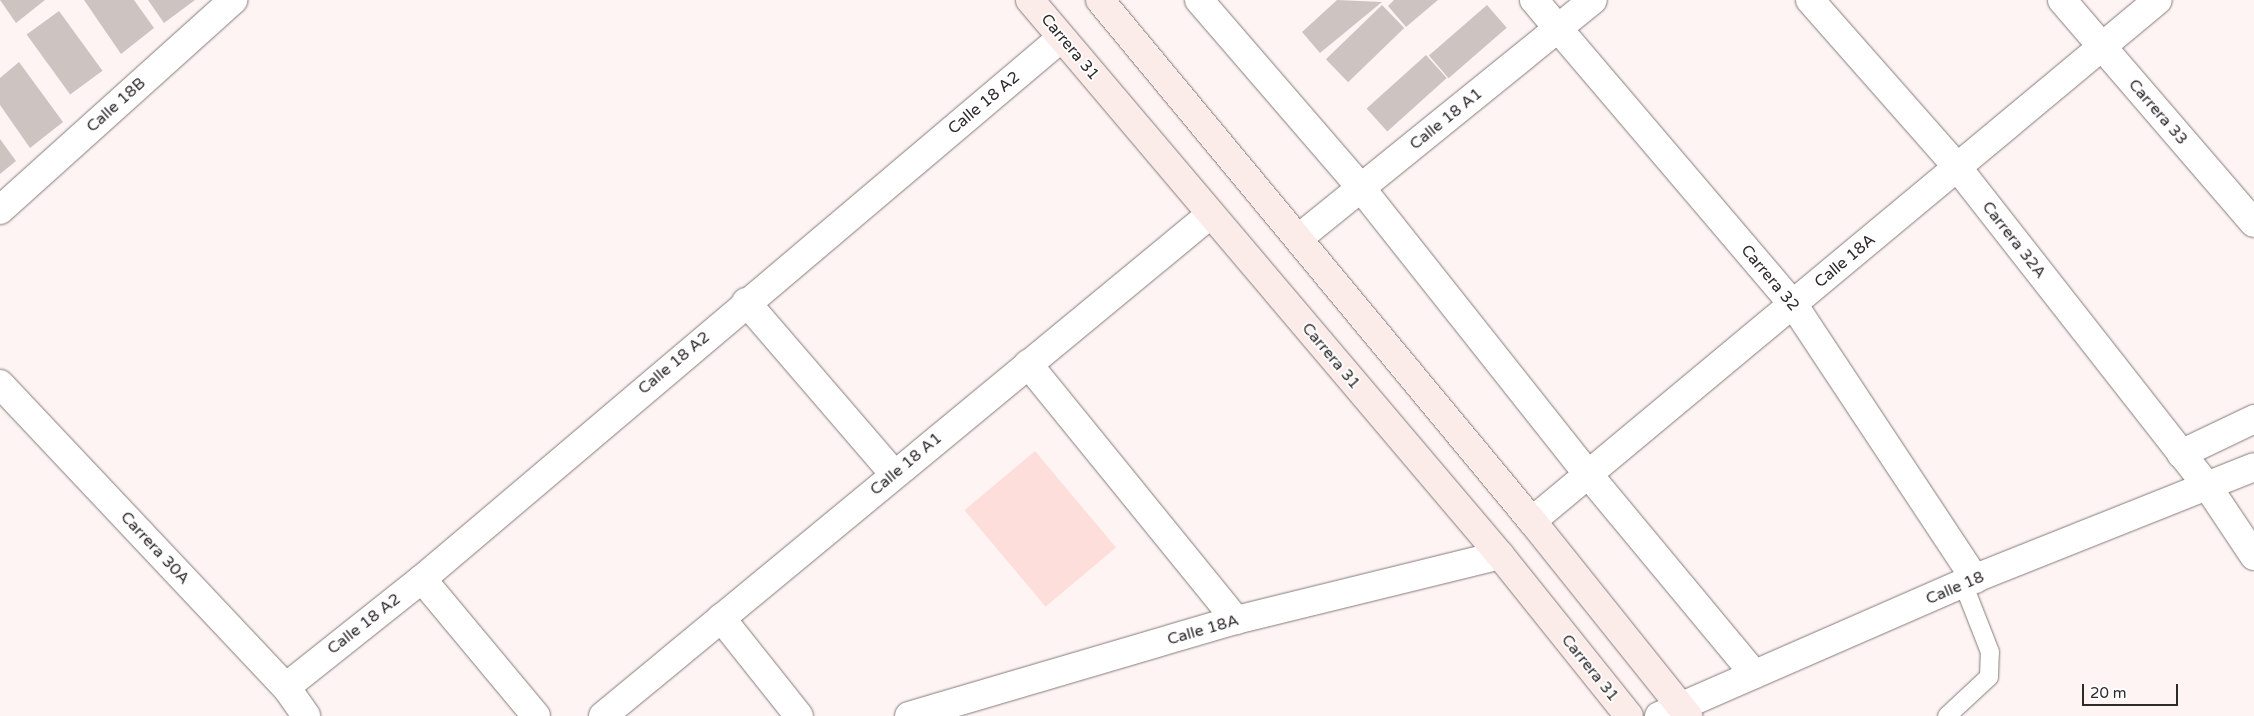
<!DOCTYPE html>
<html>
<head>
<meta charset="utf-8">
<style>
  body { margin:0 }
  #map { position:relative; width:2254px; height:716px; overflow:hidden; background:#fef4f3; font-family:"Varela Round",sans-serif }
  div>[style] { position:absolute }
  .green>* { inset:0; background:#fddeda; transform-origin:0 0 }
  .building>* { inset:0; background:#cdc4c2; transform-origin:0 0 }
  .roads { filter:drop-shadow(0 0 1px #837b7a) drop-shadow(0 0 1px #837b7a) }
  .lane>* { height:18px; margin:-9px; padding:0 9px; transform-origin:9px; border-radius:9px; background:#fff }
  .street>* { height:28px; margin:-14px; padding:0 14px; transform-origin:14px; border-radius:14px; background:#fff }
  .secondary>* { height:28px; margin:-14px; padding:0 14px; transform-origin:14px; border-radius:14px; background:#fbebe9 }
  span { translate:-50% -50%; white-space:nowrap; text-align:center; line-height:1.15; -webkit-text-stroke:4px #fff; paint-order:stroke }
  .street-label { font-size:16px; color:#2e2a2a }
  .scale { position:absolute; left:2082px; top:684px; width:96px; height:22px; box-sizing:border-box; border:2px solid #2e2a2a; border-top:0; padding-left:6px; font-size:15px; line-height:18px; white-space:nowrap; color:#2e2a2a; -webkit-text-stroke:4px #fff; paint-order:stroke }
</style>
</head>
<body>
<div id="map">
  <div class="green">
    <div style="left:1035px;top:451px;width:126px;height:92px;rotate:50deg"></div>
  </div>
  <div class="building">
    <div style="clip-path:polygon(0 0,45px 0,16px 23px)"></div>
    <div style="clip-path:polygon(84px 0,134px 0,154px 28px,121px 54px)"></div>
    <div style="clip-path:polygon(148px 0,195px 0,164px 23px)"></div>
    <div style="clip-path:polygon(1337px 0,1382px 2px,1320px 53px,1302px 32px)"></div>
    <div style="clip-path:polygon(1394px 0,1438px 0,1406px 27px,1388px 6px)"></div>
    <div style="left:1382px;top:5px;width:32px;height:78px;rotate:46deg"></div>
    <div style="left:1487px;top:5px;width:30px;height:77px;rotate:49deg"></div>
    <div style="left:59px;top:11px;width:74px;height:40px;rotate:54deg"></div>
    <div style="left:1426px;top:55px;width:31px;height:80px;rotate:48deg"></div>
    <div style="clip-path:polygon(19px 62px,63px 122px,30px 148px,0 105px,0 78px)"></div>
    <div style="clip-path:polygon(0 139px,16px 161px,0 174px)"></div>
  </div>
  <div class="roads">
    <div class="lane">
      <div style="left:1947px;top:716px;width:57px;rotate:-42.9deg"></div>
      <div style="left:1989px;top:677px;width:25px;rotate:-88deg"></div>
      <div style="left:1990px;top:652px;width:74px;rotate:-111.4deg"></div>
    </div>
    <div class="street">
      <div style="left:1199px;top:0;width:248px;rotate:49.2deg"></div>
      <div style="left:1361px;top:188px;width:365px;rotate:51.6deg"></div>
      <div style="left:1588px;top:474px;width:260px;rotate:50.3deg"></div>
      <div style="left:1534px;top:0;width:399px;rotate:49.6deg"></div>
      <div style="left:1793px;top:304px;width:330px;rotate:56.5deg"></div>
      <div style="left:1810px;top:0;width:222px;rotate:48.6deg"></div>
      <div style="left:1957px;top:167px;width:407px;rotate:51.9deg"></div>
      <div style="left:2208px;top:487px;width:83px;rotate:56.3deg"></div>
      <div style="left:2062px;top:0;width:294px;rotate:49.3deg"></div>
      <div style="left:0;top:210px;width:314px;rotate:-42deg"></div>
      <div style="left:1299px;top:238px;width:378px;rotate:-39deg"></div>
      <div style="left:746px;top:302px;width:227px;rotate:49.3deg"></div>
      <div style="left:1028px;top:364px;width:330px;rotate:50.9deg"></div>
      <div style="left:0;top:384px;width:417px;rotate:46.7deg"></div>
      <div style="left:286px;top:687px;width:35px;rotate:55deg"></div>
      <div style="left:2181px;top:454px;width:81px;rotate:-25.6deg"></div>
      <div style="left:1532px;top:521px;width:814px;rotate:-39.77deg"></div>
      <div style="left:422px;top:579px;width:178px;rotate:50.2deg"></div>
      <div style="left:721px;top:618px;width:125px;rotate:51.5deg"></div>
      <div style="left:286px;top:687px;width:174px;rotate:-38.5deg"></div>
      <div style="left:422px;top:579px;width:837px;rotate:-40.25deg"></div>
      <div style="left:603px;top:716px;width:788px;rotate:-39.55deg"></div>
      <div style="left:909px;top:716px;width:341px;rotate:-16.4deg"></div>
      <div style="left:1236px;top:620px;width:272px;rotate:-13.8deg"></div>
      <div style="left:1659px;top:716px;width:332px;rotate:-23.6deg"></div>
      <div style="left:1963px;top:583px;width:313px;rotate:-21.7deg"></div>
    </div>
    <div class="secondary">
      <div style="left:1030px;top:0;width:727px;rotate:49.74deg"></div>
      <div style="left:1500px;top:555px;width:206px;rotate:51.3deg"></div>
      <div style="left:1100px;top:0;width:677px;rotate:50.34deg"></div>
      <div style="left:1532px;top:521px;width:250px;rotate:51.3deg"></div>
    </div>
  </div>
  <div class="street-label">
    <span style="left:1070px;top:47px;rotate:50deg">Carrera 31</span>
    <span style="left:984px;top:103px;rotate:-40deg">Calle 18 A2</span>
    <span style="left:116px;top:105px;rotate:-42deg">Calle 18B</span>
    <span style="left:2158px;top:112px;rotate:49deg">Carrera 33</span>
    <span style="left:1446px;top:119px;rotate:-39deg">Calle 18 A1</span>
    <span style="left:2014px;top:240px;rotate:52deg">Carrera 32A</span>
    <span style="left:1845px;top:261px;rotate:-40deg">Calle 18A</span>
    <span style="left:1770px;top:278px;rotate:50deg">Carrera 32</span>
    <span style="left:1331px;top:356px;rotate:50deg">Carrera 31</span>
    <span style="left:674px;top:363px;rotate:-40deg">Calle 18 A2</span>
    <span style="left:906px;top:464px;rotate:-40deg">Calle 18 A1</span>
    <span style="left:155px;top:548px;rotate:47deg">Carrera 30A</span>
    <span style="left:1955px;top:588px;rotate:-23deg">Calle 18</span>
    <span style="left:364px;top:624px;rotate:-38deg">Calle 18 A2</span>
    <span style="left:1203px;top:630px;rotate:-16deg">Calle 18A</span>
    <span style="left:1590px;top:668px;rotate:51deg">Carrera 31</span>
  </div>
  <div class="scale">20 m</div>
</div>
</body>
</html>
